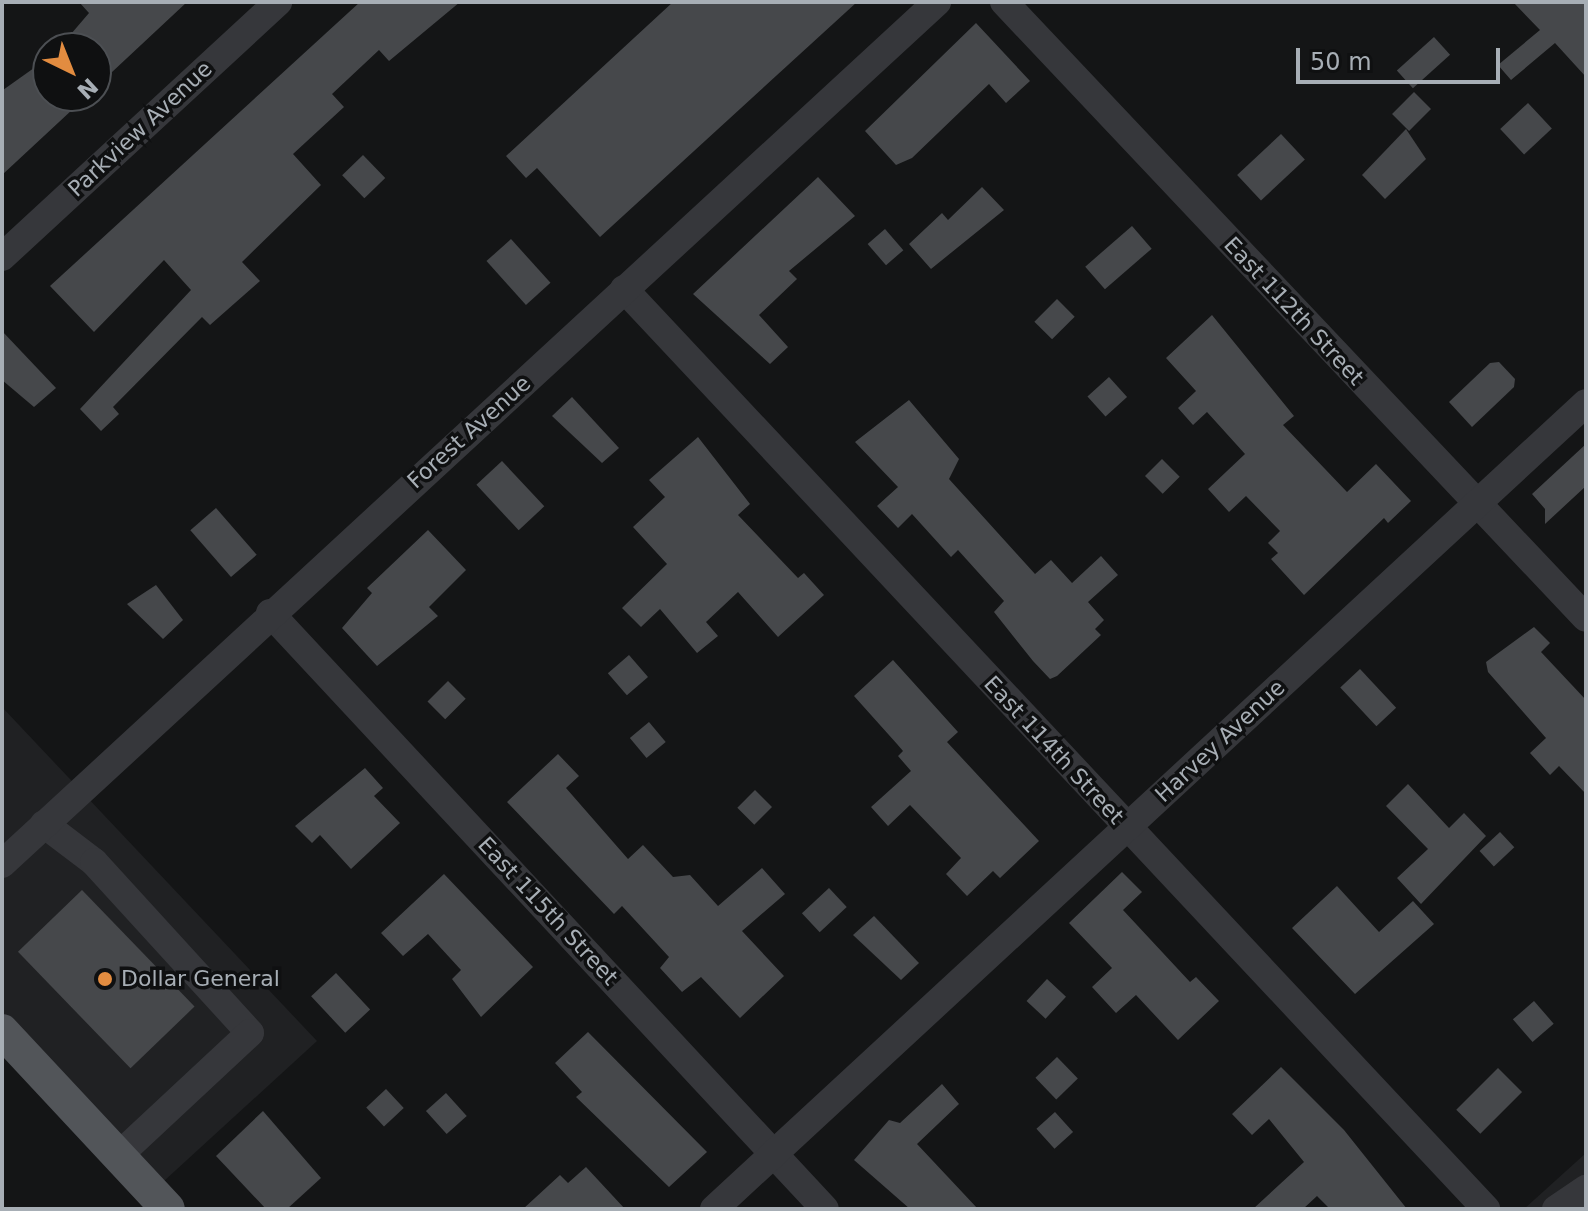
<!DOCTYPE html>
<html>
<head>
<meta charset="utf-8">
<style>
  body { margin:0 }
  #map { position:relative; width:1588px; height:1211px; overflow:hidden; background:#141516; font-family:"DejaVu Sans",sans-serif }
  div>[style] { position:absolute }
  .built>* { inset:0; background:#202123 }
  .building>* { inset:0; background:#46484b; transform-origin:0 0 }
  .minor>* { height:28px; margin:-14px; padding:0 14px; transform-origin:14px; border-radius:14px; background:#36373b }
  .major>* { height:34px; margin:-17px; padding:0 17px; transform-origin:17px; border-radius:17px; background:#525559 }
  .dots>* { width:22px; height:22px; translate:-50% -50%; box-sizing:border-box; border:4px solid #0f1011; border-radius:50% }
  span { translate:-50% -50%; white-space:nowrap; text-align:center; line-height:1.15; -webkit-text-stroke:7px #0f1011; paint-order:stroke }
  .street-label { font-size:22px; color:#a7aeb5 }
  .poi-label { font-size:22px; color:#a7aeb5 }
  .left { translate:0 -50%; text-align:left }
  .frame { position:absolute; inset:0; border:4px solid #a7aeb5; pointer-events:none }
  .north { position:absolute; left:32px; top:32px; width:80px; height:80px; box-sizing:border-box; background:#0f1011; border:2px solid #4c4f53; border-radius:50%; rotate:137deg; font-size:22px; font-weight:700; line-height:32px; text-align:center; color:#a7aeb5 }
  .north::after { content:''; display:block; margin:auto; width:28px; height:36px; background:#e28c40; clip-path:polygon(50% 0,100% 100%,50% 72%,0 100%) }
  .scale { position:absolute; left:1296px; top:48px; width:204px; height:36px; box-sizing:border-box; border:4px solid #a7aeb5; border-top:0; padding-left:10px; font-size:24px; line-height:28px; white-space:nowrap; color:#a7aeb5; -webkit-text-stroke:6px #0f1011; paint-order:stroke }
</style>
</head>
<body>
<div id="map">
  <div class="built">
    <div style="clip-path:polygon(2px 707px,317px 1041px,152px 1192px,2px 1031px)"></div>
    <div style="clip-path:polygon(1586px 1153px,1586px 1209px,1524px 1209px)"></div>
  </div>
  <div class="building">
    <div style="clip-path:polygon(79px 2px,187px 2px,96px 87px,96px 48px,59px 48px,89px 13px)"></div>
    <div style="clip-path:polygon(360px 2px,460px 2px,389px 61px,379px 50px,332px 94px,344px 107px,293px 154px,321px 185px,242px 262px,260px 281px,210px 325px,202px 317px,113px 407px,119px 414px,101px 431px,80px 409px,191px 290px,164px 260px,94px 332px,50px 286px)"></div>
    <div style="clip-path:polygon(673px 2px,857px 2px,600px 237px,537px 168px,526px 178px,506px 156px)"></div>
    <div style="clip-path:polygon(1513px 2px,1586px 2px,1586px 77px,1555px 43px,1511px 80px,1498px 65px,1540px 30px)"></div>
    <div style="clip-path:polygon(976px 23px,1030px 81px,1006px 103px,989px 84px,912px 158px,896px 165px,865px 131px)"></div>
    <div style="left:1434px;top:37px;width:24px;height:50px;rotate:48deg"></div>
    <div style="clip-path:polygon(48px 58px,48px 96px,87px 96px,2px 175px,3px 90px)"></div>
    <div style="left:1414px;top:92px;width:24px;height:31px;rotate:45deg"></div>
    <div style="left:1528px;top:103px;width:35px;height:38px;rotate:47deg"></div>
    <div style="clip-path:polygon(1406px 129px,1426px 159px,1385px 199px,1362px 175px)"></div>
    <div style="left:1281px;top:134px;width:35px;height:60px;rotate:47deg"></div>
    <div style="left:363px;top:155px;width:32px;height:29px;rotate:46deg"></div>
    <div style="clip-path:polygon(818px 177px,855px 216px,789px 271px,797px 279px,759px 315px,788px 347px,770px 364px,693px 294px)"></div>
    <div style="clip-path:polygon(982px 187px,1004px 210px,931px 269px,909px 244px,942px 213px,948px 220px)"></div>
    <div style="left:1132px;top:226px;width:30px;height:62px;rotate:49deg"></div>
    <div style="left:885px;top:229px;width:28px;height:23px;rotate:49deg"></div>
    <div style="left:511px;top:239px;width:59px;height:33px;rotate:48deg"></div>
    <div style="left:1057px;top:299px;width:25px;height:32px;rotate:45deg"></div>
    <div style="clip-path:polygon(1212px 315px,1294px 416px,1283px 425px,1347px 492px,1376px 464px,1411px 501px,1388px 523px,1384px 518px,1304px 595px,1271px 559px,1278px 553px,1268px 543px,1280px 531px,1246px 496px,1229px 512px,1208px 489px,1245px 454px,1207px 412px,1193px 425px,1178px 408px,1196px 391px,1166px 358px)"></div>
    <div style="clip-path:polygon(2px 331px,56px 388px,34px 407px,2px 380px)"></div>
    <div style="clip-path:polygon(1499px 362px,1515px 379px,1514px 387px,1472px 427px,1449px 402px,1490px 363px)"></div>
    <div style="left:1109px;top:377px;width:27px;height:29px;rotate:48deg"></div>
    <div style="clip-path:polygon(572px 397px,619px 448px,602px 463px,552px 416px)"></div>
    <div style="clip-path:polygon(909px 400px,959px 459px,949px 479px,1035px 574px,1051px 560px,1072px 583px,1101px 556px,1118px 575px,1088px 602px,1104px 620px,1095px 629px,1101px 635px,1057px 676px,1050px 679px,1033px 661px,994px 612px,1004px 601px,958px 550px,951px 557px,912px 514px,898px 528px,877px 506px,898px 487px,855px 442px)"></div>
    <div style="clip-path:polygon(698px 437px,750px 504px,738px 515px,798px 578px,804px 573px,824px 595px,778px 637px,738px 592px,706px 622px,718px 636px,697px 653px,660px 609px,641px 627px,622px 608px,667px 564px,633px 527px,665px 497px,649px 480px)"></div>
    <div style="clip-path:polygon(1586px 444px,1586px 486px,1545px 524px,1545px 509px,1532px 494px)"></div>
    <div style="left:1162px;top:459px;width:25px;height:24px;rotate:45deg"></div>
    <div style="left:502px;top:461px;width:62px;height:35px;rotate:47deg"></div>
    <div style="left:216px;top:508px;width:62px;height:34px;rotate:49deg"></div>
    <div style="clip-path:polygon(428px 530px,466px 570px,429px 607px,438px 616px,377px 666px,342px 628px,372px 593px,367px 588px)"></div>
    <div style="clip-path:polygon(156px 585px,183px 620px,163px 639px,127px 604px)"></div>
    <div style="clip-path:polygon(1534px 627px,1550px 643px,1541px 652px,1586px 700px,1586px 794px,1559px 766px,1550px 775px,1530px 753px,1546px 738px,1488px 672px,1486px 662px)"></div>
    <div style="left:629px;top:655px;width:29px;height:28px;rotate:49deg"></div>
    <div style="clip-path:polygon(893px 660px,958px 732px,947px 742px,1039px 841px,1000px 878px,993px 871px,967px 896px,946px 874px,961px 858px,910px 805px,888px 826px,871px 807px,911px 771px,898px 756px,903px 751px,897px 744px,854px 696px)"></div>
    <div style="left:1360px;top:669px;width:53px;height:27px;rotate:47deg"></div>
    <div style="left:448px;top:681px;width:25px;height:29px;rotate:45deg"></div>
    <div style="left:649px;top:722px;width:26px;height:25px;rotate:50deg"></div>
    <div style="clip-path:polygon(558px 754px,579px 776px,566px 788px,628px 859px,643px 845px,673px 877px,690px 875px,718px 906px,762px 868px,785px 894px,742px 931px,784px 976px,740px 1018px,701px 977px,682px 992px,660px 968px,669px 957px,622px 906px,614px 914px,507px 802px)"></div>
    <div style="clip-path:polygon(365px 768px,383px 788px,374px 796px,400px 823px,351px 869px,320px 835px,312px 843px,295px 826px)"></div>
    <div style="clip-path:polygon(1408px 784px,1449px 828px,1464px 813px,1486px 836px,1421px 904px,1397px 878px,1428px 849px,1386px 806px)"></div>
    <div style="left:755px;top:790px;width:24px;height:25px;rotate:45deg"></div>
    <div style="left:1500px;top:832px;width:21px;height:28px;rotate:47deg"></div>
    <div style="clip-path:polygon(1122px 872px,1142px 892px,1123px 910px,1190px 982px,1196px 977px,1219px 1001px,1178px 1040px,1136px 995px,1116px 1013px,1092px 987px,1112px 968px,1069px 923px)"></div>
    <div style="clip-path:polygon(444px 874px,533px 967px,481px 1017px,452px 979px,461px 970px,428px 934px,403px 956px,381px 933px)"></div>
    <div style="clip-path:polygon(1337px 886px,1379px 932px,1413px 901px,1434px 924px,1355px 994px,1292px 928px)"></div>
    <div style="left:829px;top:888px;width:26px;height:37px;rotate:47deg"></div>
    <div style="left:82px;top:890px;width:162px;height:89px;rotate:46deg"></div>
    <div style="clip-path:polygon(874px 916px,919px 963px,901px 980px,853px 935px)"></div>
    <div style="left:336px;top:973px;width:50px;height:34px;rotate:47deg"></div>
    <div style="left:1047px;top:979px;width:26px;height:30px;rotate:43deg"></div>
    <div style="left:1534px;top:1001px;width:30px;height:28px;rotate:49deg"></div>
    <div style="clip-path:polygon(588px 1032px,707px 1152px,669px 1187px,576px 1097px,582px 1092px,555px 1063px)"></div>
    <div style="left:1057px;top:1057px;width:30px;height:30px;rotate:46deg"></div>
    <div style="clip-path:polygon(1281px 1067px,1344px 1130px,1407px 1209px,1330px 1209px,1317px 1196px,1303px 1209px,1253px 1209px,1304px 1162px,1269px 1119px,1252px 1135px,1232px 1114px)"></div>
    <div style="left:1498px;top:1068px;width:34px;height:59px;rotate:45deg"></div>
    <div style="clip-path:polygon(942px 1084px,959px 1104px,917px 1144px,978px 1209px,910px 1209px,854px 1160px,889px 1120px,900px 1123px)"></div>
    <div style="left:386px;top:1089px;width:26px;height:27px;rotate:47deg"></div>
    <div style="left:446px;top:1093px;width:31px;height:27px;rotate:48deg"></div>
    <div style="clip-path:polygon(263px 1111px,321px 1178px,287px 1209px,266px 1209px,216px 1156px)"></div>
    <div style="left:1055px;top:1112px;width:27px;height:25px;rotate:48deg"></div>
    <div style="clip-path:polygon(586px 1167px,625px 1209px,523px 1209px,560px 1175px,568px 1183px)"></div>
  </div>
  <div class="minor">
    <div style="left:1004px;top:2px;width:847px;rotate:46.63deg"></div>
    <div style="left:2px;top:257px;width:376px;rotate:-42.7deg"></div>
    <div style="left:624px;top:289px;width:1261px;rotate:46.86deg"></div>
    <div style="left:270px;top:613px;width:814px;rotate:47.04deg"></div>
    <div style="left:44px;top:824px;width:63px;rotate:37.2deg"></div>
    <div style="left:94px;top:862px;width:231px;rotate:47.6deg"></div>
    <div style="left:250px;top:1033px;width:180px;rotate:137deg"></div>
    <div style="left:2px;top:864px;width:1272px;rotate:-42.67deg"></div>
    <div style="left:714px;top:1209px;width:1187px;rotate:-42.75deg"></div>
    <div style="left:1556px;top:1209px;width:36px;rotate:-34deg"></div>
  </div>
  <div class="major">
    <div style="left:2px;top:1031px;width:243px;rotate:47deg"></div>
  </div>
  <div class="dots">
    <div style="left:105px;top:979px;background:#e28c40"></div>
  </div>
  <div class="street-label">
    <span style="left:140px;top:129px;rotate:-43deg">Parkview Avenue</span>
    <span style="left:1294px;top:311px;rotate:47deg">East 112th Street</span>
    <span style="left:469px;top:432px;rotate:-42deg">Forest Avenue</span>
    <span style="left:1220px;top:741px;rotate:-43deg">Harvey Avenue</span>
    <span style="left:1054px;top:750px;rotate:47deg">East 114th Street</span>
    <span style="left:548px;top:911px;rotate:47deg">East 115th Street</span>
  </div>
  <div class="poi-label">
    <span class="left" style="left:121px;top:979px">Dollar General</span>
  </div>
  <div class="frame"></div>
  <div class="north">N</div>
  <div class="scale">50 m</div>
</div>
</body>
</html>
